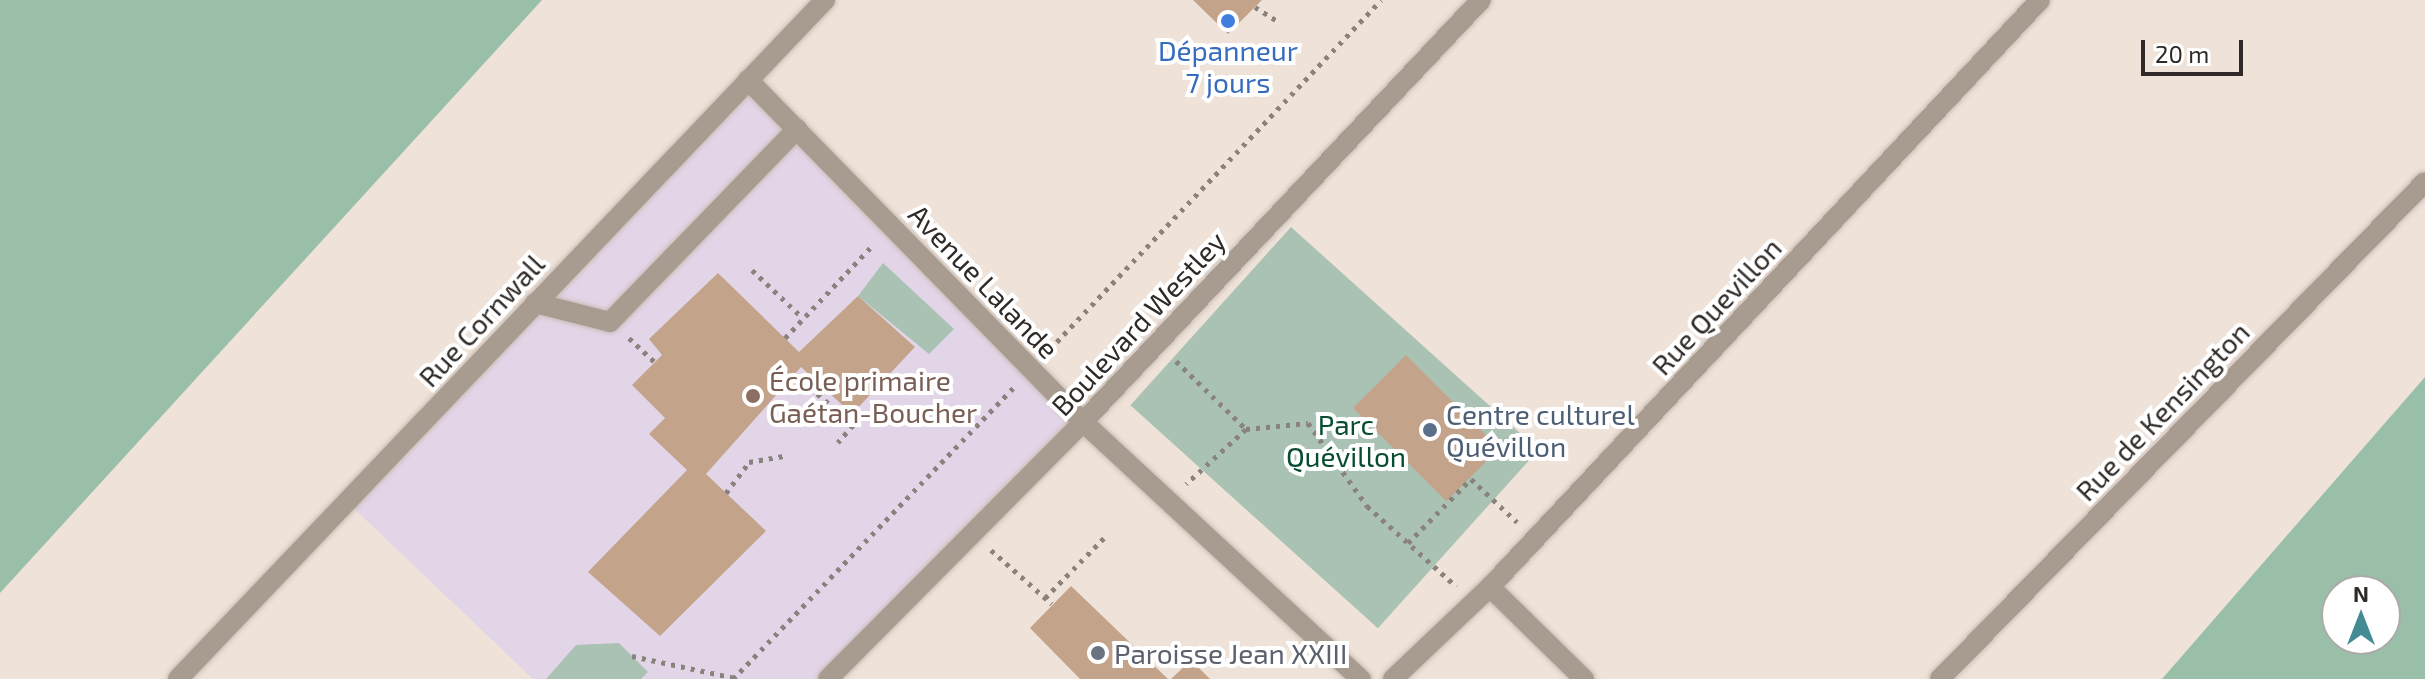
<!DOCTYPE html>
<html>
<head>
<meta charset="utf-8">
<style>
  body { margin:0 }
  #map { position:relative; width:2425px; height:679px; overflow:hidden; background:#eee2d9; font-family:"Exo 2",sans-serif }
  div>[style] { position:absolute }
  .education>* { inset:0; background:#e3d5e8 }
  .green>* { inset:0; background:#a9c2b3; transform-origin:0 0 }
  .forest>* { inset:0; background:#9abfa9 }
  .building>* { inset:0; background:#c3a38a; transform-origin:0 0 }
  .path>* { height:5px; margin-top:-2.5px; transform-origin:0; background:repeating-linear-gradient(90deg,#8a827c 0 4px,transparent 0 10px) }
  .roads { filter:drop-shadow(0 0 2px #c8bdb5) drop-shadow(0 0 2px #c8bdb5) }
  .minor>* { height:20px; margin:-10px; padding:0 10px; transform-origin:10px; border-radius:10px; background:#a89b8f }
  .dots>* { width:22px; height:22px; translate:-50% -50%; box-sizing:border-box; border:4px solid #fff; border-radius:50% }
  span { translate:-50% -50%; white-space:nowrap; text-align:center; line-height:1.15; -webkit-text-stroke:8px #fff; paint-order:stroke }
  .shop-label { font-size:28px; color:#366cbe }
  .street-label { font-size:28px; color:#2f2a27 }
  .education-label { font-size:28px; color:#785e54 }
  .left { translate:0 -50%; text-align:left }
  .service-label { font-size:28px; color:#4e5e75 }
  .park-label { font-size:28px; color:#084d30 }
  .worship-label { font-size:28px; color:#5b616d }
  .north { position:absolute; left:2321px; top:575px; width:80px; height:80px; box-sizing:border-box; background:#fff; border:2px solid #acaaa9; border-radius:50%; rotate:0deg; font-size:22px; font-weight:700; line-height:32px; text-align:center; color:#2f2a27 }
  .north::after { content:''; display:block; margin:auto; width:28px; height:36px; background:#448b94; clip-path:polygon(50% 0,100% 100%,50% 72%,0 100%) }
  .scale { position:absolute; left:2141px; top:40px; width:102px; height:36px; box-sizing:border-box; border:4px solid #2f2a27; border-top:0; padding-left:10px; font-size:24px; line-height:28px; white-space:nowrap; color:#2f2a27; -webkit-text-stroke:6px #fff; paint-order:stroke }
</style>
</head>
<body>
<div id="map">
  <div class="education">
    <div style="clip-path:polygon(748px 80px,1083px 422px,828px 679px,533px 679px,347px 502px)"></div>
  </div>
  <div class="green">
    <div style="left:1291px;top:227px;width:333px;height:240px;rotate:42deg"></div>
    <div style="clip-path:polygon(883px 263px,954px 329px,929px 354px,858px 296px)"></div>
    <div style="clip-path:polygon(619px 643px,648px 672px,641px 679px,546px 679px,576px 645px)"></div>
  </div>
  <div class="forest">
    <div style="clip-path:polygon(0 0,542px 0,0 593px)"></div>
    <div style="clip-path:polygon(evenodd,2425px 377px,2425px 679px,2162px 679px,2425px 377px,2385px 591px,2385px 639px,2337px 639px,2337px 591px,2385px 591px)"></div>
  </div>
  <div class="building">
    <div style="clip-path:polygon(1193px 0,1262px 0,1228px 34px)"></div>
    <div style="clip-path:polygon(718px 273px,799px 352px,858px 296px,915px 347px,852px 414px,801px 367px,706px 474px,766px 531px,660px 636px,588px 572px,687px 470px,649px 434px,665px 418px,632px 385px,662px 355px,649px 339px)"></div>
    <div style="left:1406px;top:355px;width:132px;height:75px;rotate:45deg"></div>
    <div style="clip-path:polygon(1071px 586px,1168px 679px,1080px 679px,1030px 628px)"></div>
    <div style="clip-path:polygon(1191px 660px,1210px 679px,1171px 679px)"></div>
  </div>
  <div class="path">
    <div style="left:1255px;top:7px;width:26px;rotate:32deg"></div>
    <div style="left:752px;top:270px;width:70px;rotate:43.3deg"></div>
    <div style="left:629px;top:338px;width:35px;rotate:43deg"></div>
    <div style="left:785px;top:338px;width:129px;rotate:-46.6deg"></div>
    <div style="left:1050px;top:349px;width:481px;rotate:-46.5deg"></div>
    <div style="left:1176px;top:361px;width:98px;rotate:44.2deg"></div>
    <div style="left:1246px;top:429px;width:81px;rotate:137.5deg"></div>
    <div style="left:795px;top:374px;width:77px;rotate:41.3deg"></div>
    <div style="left:853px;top:425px;width:23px;rotate:131deg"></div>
    <div style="left:1246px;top:429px;width:62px;rotate:-5.5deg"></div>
    <div style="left:1308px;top:423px;width:102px;rotate:54.6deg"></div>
    <div style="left:1367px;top:506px;width:120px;rotate:42deg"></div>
    <div style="left:726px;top:493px;width:39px;rotate:-53deg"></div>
    <div style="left:749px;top:462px;width:35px;rotate:-10deg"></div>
    <div style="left:1408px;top:543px;width:90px;rotate:-45.5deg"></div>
    <div style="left:1471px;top:479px;width:63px;rotate:43.1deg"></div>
    <div style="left:991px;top:550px;width:81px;rotate:41.5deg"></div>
    <div style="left:1045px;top:598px;width:84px;rotate:-45.5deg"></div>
    <div style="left:632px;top:656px;width:110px;rotate:12deg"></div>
    <div style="left:733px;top:679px;width:404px;rotate:-46.1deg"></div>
  </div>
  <div class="roads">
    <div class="minor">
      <div style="left:748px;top:80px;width:479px;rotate:45.6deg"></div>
      <div style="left:1083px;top:422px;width:379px;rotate:42.8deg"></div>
      <div style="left:535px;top:303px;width:77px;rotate:14.2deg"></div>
      <div style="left:610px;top:322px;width:269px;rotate:-45.9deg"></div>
      <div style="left:1490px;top:587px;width:132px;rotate:44.4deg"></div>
      <div style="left:178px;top:679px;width:938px;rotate:-46.38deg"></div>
      <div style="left:828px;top:679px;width:362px;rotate:-45.2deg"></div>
      <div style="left:1083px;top:422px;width:580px;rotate:-46.68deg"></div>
      <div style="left:1393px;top:679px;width:134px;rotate:-43.5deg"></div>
      <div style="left:1490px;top:587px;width:804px;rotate:-46.86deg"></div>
      <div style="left:1940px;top:679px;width:694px;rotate:-45.7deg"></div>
    </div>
  </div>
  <div class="dots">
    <div style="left:1228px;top:21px;background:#3f7fe0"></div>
    <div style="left:753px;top:396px;background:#8d6e63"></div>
    <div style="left:1430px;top:430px;background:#5c6f8a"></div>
    <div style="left:1098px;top:653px;background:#6b7280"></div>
  </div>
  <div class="shop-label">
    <span style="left:1228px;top:66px">Dépanneur<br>7 jours</span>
  </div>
  <div class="street-label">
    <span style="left:984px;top:281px;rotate:46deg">Avenue Lalande</span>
    <span style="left:1716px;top:306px;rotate:-47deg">Rue Quevillon</span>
    <span style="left:481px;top:320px;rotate:-47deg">Rue Cornwall</span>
    <span style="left:1138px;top:323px;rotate:-47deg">Boulevard Westley</span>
    <span style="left:2162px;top:411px;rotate:-46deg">Rue de Kensington</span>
  </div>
  <div class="education-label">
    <span class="left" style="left:769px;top:396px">École primaire<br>Gaétan-Boucher</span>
  </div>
  <div class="service-label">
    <span class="left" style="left:1446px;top:430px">Centre culturel<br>Quévillon</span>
  </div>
  <div class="park-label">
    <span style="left:1346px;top:440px">Parc<br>Quévillon</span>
  </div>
  <div class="worship-label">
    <span class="left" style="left:1114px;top:653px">Paroisse Jean XXIII</span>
  </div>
  <div class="north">N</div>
  <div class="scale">20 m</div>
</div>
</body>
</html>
